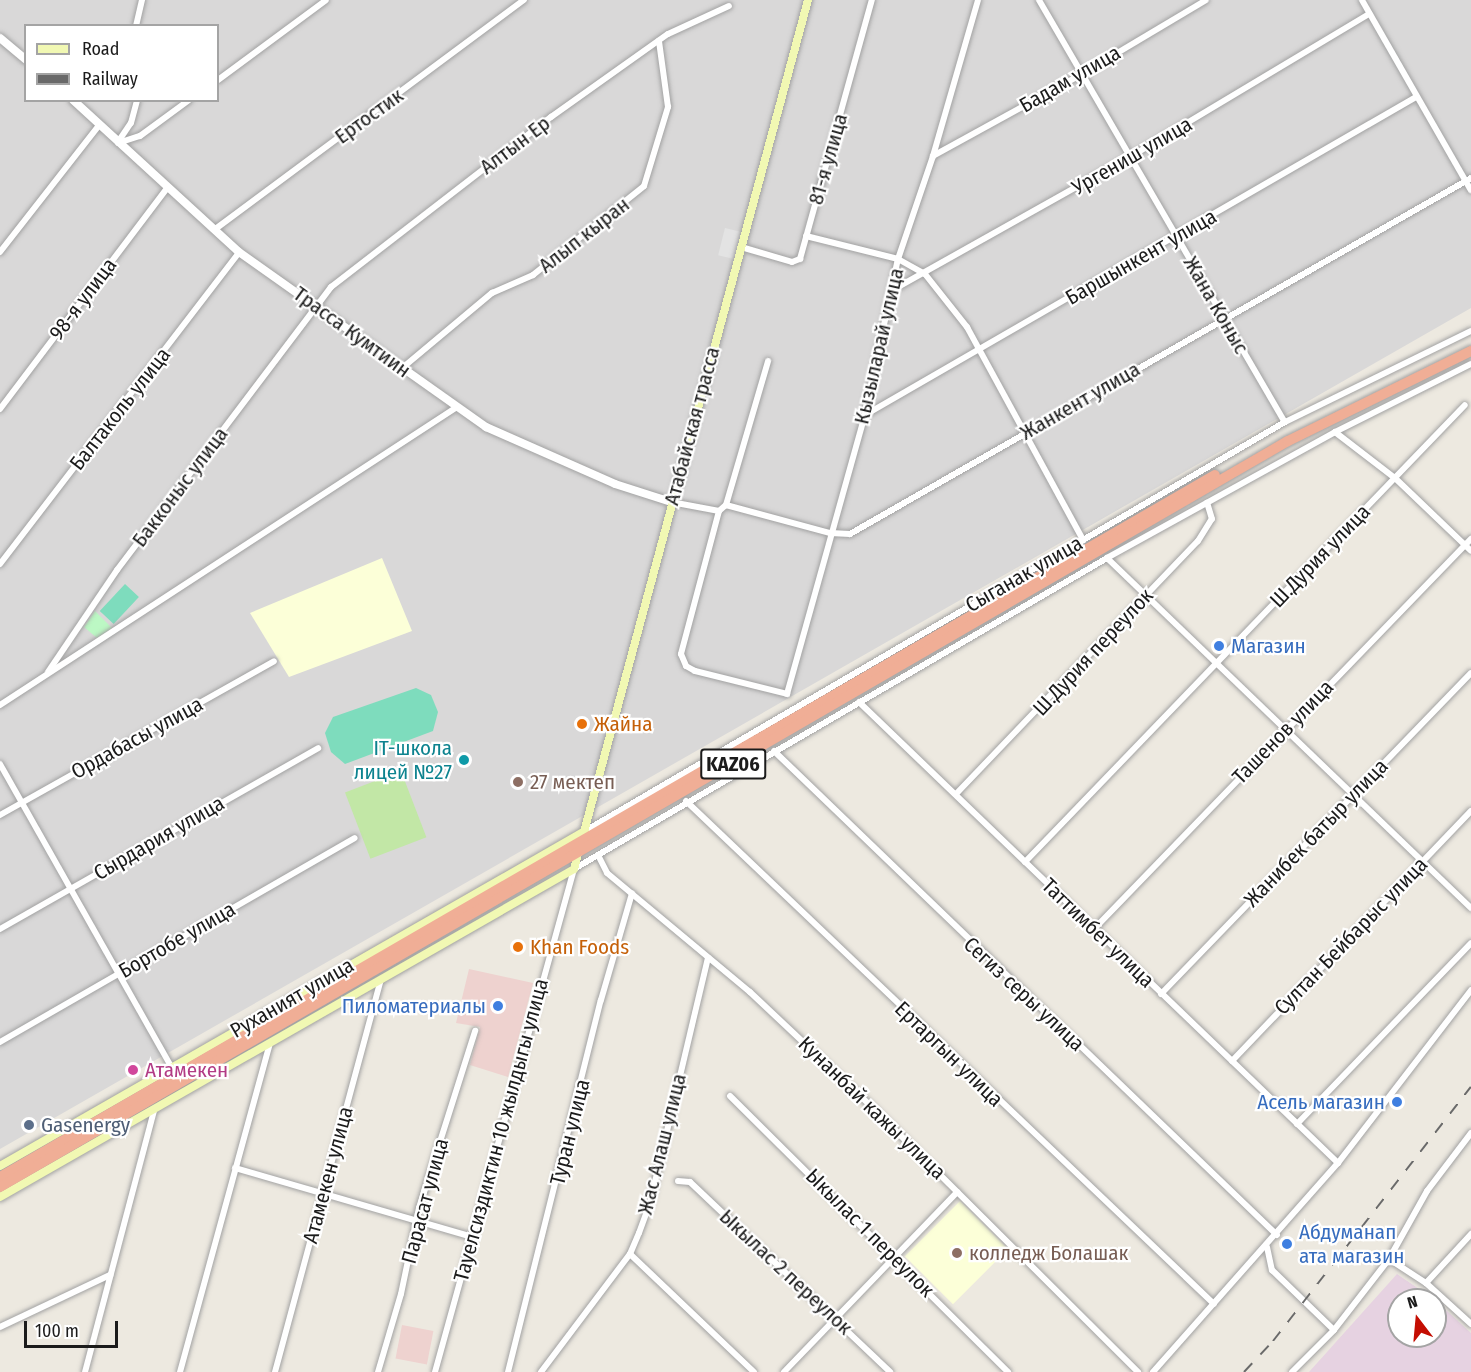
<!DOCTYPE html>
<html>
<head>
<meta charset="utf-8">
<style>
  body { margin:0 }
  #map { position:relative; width:1471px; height:1372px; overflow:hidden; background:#ede9e0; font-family:"Fira Sans Condensed",sans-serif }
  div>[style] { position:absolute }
  .residential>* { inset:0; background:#d9d8d8 }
  .commercial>* { inset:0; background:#eed2cf; transform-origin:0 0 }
  .industrial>* { inset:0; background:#e6d2e1 }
  .education>* { inset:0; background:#fcffd8; transform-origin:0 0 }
  .grass>* { inset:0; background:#c2e7a6; transform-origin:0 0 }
  .park>* { inset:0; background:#bcf8c4 }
  .pitch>* { inset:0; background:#7edcbd; transform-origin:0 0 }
  .parking>* { inset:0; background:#e3e3e3; transform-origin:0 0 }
  .roads { filter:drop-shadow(0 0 2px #a2a2a2) drop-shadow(0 0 2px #a2a2a2) }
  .minor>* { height:6px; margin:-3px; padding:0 3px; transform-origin:3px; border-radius:3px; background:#fff }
  .tertiary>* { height:8px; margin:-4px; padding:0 4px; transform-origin:4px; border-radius:4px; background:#fff }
  .secondary>* { height:8px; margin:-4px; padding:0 4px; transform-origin:4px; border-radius:4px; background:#f1f8b3 }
  .trunk>* { height:10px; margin:-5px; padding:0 5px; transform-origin:5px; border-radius:5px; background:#f0ae96 }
  .rail>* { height:2px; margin-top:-1px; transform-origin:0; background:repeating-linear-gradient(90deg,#696969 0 12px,transparent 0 24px) }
  .dots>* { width:16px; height:16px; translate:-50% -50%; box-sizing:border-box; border:3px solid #fff; border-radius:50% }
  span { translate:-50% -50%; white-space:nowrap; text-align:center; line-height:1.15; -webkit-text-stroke:4.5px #fff; paint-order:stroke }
  .shield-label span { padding:2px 4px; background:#fff; border:2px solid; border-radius:4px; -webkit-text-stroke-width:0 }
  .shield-label { font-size:20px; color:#1b1b1b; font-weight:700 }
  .street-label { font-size:21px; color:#1b1b1b }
  .shop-label { font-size:21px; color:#366cbe }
  .left { translate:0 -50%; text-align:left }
  .right { translate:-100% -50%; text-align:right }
  .food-label { font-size:21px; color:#c56008 }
  .culture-label { font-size:21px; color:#0d838f }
  .education-label { font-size:21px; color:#785e54 }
  .hotel-label { font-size:21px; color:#b23c85 }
  .service-label { font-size:21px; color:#4e5e75 }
  .legend { position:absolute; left:24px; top:24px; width:195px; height:78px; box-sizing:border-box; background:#fff; border:2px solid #a4a4a4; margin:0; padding:8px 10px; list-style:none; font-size:18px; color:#1b1b1b }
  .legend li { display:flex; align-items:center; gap:12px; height:30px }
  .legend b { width:30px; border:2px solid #a4a4a4 }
  .north { position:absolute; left:1387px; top:1288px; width:60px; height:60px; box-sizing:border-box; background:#fff; border:2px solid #a4a4a4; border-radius:50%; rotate:344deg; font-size:16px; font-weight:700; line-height:24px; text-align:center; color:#1b1b1b }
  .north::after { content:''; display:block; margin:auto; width:21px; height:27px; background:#c40d02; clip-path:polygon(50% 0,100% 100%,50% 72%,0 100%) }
  .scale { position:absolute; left:24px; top:1321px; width:94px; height:27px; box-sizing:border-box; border:3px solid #1b1b1b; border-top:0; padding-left:8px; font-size:18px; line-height:21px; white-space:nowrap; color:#1b1b1b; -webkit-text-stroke:4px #fff; paint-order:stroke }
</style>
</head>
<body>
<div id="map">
  <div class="residential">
    <div style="clip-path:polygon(evenodd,0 0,1471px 0,1471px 308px,0 1149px,0 0,26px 26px,218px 26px,218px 100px,26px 100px,26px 26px)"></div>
  </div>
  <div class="commercial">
    <div style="clip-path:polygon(469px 969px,533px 983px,508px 1077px,470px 1065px,480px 1027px,456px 1023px)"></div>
    <div style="left:402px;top:1325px;width:32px;height:34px;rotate:11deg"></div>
  </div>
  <div class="industrial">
    <div style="clip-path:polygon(1397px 1274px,1435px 1300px,1399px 1300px,1399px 1336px,1435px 1336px,1435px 1300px,1471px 1333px,1471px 1372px,1309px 1372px)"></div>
  </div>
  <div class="education">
    <div style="clip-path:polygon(382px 558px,412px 631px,289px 677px,250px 613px)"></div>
    <div style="left:960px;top:1201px;width:68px;height:78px;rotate:45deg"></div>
  </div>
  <div class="grass">
    <div style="left:401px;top:771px;width:71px;height:60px;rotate:69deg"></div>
  </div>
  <div class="park">
    <div style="clip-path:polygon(95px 611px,112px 628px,97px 638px,84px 627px)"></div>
  </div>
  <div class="pitch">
    <div style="left:125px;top:584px;width:19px;height:37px;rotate:43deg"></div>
    <div style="clip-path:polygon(416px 688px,431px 695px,438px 712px,433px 731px,345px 764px,331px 752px,325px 733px,333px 717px)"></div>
  </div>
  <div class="parking">
    <div style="left:725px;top:228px;width:16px;height:28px;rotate:14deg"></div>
  </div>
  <div class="roads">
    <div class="minor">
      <div style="left:1039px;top:0;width:488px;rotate:59.8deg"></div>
      <div style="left:1362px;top:0;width:219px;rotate:60.2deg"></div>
      <div style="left:136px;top:26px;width:27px;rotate:-77deg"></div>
      <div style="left:218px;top:80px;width:134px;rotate:-36.5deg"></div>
      <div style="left:118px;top:142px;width:23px;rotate:-56deg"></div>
      <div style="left:131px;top:123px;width:24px;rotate:-75deg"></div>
      <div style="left:118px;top:143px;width:23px;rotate:-18deg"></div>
      <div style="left:140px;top:136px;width:61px;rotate:-36.3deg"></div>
      <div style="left:933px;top:156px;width:170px;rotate:-28.8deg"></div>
      <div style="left:1082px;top:74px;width:144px;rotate:-30.8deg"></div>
      <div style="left:214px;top:230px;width:386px;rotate:-36.6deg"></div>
      <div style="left:806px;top:236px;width:95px;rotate:14deg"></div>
      <div style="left:898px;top:259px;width:31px;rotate:29deg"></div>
      <div style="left:925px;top:274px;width:68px;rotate:51.6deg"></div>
      <div style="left:967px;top:327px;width:243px;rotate:61.4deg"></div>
      <div style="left:741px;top:247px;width:53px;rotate:16.4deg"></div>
      <div style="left:792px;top:262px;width:9px;rotate:-21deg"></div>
      <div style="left:800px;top:259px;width:269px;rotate:-74.5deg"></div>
      <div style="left:0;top:252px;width:162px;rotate:-52deg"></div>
      <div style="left:891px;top:291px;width:274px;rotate:-29.3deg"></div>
      <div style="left:1130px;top:157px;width:279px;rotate:-30.9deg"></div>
      <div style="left:401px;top:369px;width:119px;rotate:-39.9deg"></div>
      <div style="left:492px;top:293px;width:45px;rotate:-23.7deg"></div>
      <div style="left:533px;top:275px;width:142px;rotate:-38.7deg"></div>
      <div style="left:644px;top:186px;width:83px;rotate:-73.1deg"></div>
      <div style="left:668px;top:107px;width:67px;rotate:-97.8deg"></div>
      <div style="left:0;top:409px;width:277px;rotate:-52.9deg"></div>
      <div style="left:865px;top:415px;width:636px;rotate:-29.99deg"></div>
      <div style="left:1335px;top:432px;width:76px;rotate:37.5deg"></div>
      <div style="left:1395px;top:478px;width:105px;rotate:43.8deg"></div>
      <div style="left:671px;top:502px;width:49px;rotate:10.6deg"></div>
      <div style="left:719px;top:511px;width:9px;rotate:-41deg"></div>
      <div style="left:726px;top:505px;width:108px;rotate:15.1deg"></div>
      <div style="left:830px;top:533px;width:20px;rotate:3deg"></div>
      <div style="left:850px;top:534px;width:716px;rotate:-29.82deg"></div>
      <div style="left:726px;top:505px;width:150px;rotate:-73.7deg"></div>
      <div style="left:719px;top:511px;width:148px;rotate:104.9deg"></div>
      <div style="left:681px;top:654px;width:13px;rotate:67deg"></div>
      <div style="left:686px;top:666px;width:10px;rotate:29deg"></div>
      <div style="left:695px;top:671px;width:95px;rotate:14deg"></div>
      <div style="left:787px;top:694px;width:290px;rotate:-74.4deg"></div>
      <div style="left:865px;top:415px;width:159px;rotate:-78.1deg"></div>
      <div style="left:898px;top:259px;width:109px;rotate:-71.2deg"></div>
      <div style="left:933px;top:156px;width:162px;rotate:-73.9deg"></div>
      <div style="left:1107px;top:558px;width:505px;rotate:43.88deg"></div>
      <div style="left:0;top:564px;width:393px;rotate:-52.5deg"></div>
      <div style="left:48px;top:672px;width:123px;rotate:-55.9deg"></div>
      <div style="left:117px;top:570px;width:355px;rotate:-52.9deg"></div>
      <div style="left:331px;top:287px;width:278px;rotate:-37.7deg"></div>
      <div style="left:551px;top:117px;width:143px;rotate:-35.4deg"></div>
      <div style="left:668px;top:34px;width:67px;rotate:-24.7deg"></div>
      <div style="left:859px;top:702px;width:665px;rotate:43.9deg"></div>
      <div style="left:0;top:705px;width:546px;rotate:-33.11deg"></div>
      <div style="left:774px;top:751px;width:698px;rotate:43.9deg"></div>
      <div style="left:0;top:764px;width:349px;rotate:60.5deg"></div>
      <div style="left:956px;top:794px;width:350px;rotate:-46.3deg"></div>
      <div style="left:1198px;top:541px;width:26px;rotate:-58deg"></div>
      <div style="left:1212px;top:519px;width:17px;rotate:-107deg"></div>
      <div style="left:686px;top:801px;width:729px;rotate:43.61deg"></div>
      <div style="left:0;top:815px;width:314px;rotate:-29.3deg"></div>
      <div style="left:585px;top:831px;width:811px;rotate:-30.3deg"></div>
      <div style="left:1285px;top:422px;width:207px;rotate:-26.1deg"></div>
      <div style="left:598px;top:855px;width:20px;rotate:63deg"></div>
      <div style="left:607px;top:873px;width:186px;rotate:39.8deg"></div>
      <div style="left:750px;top:992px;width:163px;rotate:43.3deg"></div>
      <div style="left:869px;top:1104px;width:380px;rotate:44.9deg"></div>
      <div style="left:1025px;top:862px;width:634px;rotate:-46.09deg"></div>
      <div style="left:1096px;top:927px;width:540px;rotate:-45.98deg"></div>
      <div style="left:0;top:929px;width:366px;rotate:-29.6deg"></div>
      <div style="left:1161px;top:994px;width:446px;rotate:-46deg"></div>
      <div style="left:0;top:1042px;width:409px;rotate:-29.9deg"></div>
      <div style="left:1232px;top:1061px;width:346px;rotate:-46.3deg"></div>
      <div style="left:730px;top:1096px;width:392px;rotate:44.8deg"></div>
      <div style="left:1297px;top:1124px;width:251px;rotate:-46.1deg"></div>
      <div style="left:235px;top:1168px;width:247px;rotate:16.2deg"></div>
      <div style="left:678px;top:1181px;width:12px;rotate:5deg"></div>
      <div style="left:690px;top:1182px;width:276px;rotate:43.5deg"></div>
      <div style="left:1267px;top:1247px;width:24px;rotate:78deg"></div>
      <div style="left:1272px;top:1270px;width:86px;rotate:44.1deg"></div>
      <div style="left:630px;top:1254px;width:171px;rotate:43.6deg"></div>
      <div style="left:1389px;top:1259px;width:44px;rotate:33deg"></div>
      <div style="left:1426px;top:1283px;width:67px;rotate:-47.4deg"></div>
      <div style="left:1426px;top:1283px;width:61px;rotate:42.3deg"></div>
      <div style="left:0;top:1327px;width:122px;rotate:-25.3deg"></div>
      <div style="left:85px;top:1372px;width:271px;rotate:-75.2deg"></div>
      <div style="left:180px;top:1372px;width:341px;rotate:-74.7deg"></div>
      <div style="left:275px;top:1372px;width:407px;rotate:-74.9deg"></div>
      <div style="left:378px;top:1372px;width:81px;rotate:-73.6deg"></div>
      <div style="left:401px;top:1294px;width:88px;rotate:-78.2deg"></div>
      <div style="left:419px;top:1208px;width:186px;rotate:-72.4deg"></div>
      <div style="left:435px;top:1372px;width:522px;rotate:-74.55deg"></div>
      <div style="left:574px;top:869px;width:617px;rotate:-30.26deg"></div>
      <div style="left:1107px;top:558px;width:260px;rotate:-28.9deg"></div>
      <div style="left:1335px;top:432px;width:152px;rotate:-26.6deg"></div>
      <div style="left:508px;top:1372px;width:383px;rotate:-76deg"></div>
      <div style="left:601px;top:1000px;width:111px;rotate:-73.8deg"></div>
      <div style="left:541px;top:1372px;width:148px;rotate:-53deg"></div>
      <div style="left:630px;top:1254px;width:23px;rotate:-67deg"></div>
      <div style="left:639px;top:1233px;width:32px;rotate:-70deg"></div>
      <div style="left:650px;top:1203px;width:252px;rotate:-76.7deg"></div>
      <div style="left:784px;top:1372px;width:250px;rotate:-46.1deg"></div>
      <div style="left:1153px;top:1372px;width:279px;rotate:-48.5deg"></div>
      <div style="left:1338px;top:1163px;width:218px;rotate:-52.4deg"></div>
      <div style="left:1292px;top:1372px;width:59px;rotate:-45deg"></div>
      <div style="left:1334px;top:1330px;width:90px;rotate:-52.2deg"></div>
      <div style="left:1389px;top:1259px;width:78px;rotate:-60.8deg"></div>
      <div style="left:1427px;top:1191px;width:73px;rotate:-52.8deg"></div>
    </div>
    <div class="tertiary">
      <div style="left:0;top:38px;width:34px;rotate:40deg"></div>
      <div style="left:73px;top:100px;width:225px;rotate:42.5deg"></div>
      <div style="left:239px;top:252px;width:303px;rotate:35.3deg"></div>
      <div style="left:486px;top:427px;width:141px;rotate:23.8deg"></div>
      <div style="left:615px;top:484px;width:59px;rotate:17.8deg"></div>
    </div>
    <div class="secondary">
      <div style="left:0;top:1166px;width:674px;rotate:-29.8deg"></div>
      <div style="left:0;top:1197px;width:661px;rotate:-29.74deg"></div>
      <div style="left:574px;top:869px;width:900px;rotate:-74.93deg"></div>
    </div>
    <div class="trunk">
      <div style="left:0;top:1177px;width:1403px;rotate:-30.02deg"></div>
      <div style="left:0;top:1187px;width:1488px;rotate:-30.08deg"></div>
      <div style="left:1288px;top:441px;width:204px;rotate:-26.2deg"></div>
    </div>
  </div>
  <div class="rail">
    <div style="left:1244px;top:1372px;width:42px;rotate:-46.9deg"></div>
    <div style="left:1273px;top:1341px;width:322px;rotate:-52.1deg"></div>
  </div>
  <div class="dots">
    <div style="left:1219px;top:646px;background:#3f7fe0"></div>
    <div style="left:582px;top:724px;background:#e8710a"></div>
    <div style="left:464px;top:760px;background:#0f9aa8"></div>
    <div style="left:518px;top:782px;background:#8d6e63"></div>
    <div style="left:518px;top:947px;background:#e8710a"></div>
    <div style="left:498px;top:1006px;background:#3f7fe0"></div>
    <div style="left:133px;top:1070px;background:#d1479c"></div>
    <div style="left:1397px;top:1102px;background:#3f7fe0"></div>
    <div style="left:29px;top:1125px;background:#5c6f8a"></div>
    <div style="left:1287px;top:1244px;background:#3f7fe0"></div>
    <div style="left:957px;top:1253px;background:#8d6e63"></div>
  </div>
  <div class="shield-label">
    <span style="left:733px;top:764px">KАZ06</span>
  </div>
  <div class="street-label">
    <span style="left:1070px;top:79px;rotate:-30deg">Бадам улица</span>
    <span style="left:369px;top:116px;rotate:-36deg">Ертостик</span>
    <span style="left:515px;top:145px;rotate:-37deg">Алтын Ер</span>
    <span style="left:1132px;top:156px;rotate:-30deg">Ургениш улица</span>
    <span style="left:828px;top:159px;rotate:-74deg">81-я улица</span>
    <span style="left:584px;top:235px;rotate:-38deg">Алып кыран</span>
    <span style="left:1141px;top:257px;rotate:-30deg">Баршынкент улица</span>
    <span style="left:83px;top:299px;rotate:-53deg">98-я улица</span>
    <span style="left:1216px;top:305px;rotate:60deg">Жана Коныс</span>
    <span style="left:352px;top:332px;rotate:36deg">Трасса Кумтиин</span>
    <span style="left:879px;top:346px;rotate:-77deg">Кызыларай улица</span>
    <span style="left:1080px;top:401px;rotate:-30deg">Жанкент улица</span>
    <span style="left:120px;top:409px;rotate:-52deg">Балтаколь улица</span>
    <span style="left:692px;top:426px;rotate:-75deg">Атабайская трасса</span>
    <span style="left:180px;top:487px;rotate:-53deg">Бакконыс улица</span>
    <span style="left:1320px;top:556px;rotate:-46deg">Ш.Дурия улица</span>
    <span style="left:1024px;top:574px;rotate:-30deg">Сыганак улица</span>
    <span style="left:1093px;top:652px;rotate:-47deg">Ш.Дурия переулок</span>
    <span style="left:1283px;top:732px;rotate:-46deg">Ташенов улица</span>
    <span style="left:137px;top:738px;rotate:-29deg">Ордабасы улица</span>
    <span style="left:1316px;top:833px;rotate:-46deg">Жанибек батыр улица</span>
    <span style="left:159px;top:838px;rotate:-30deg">Сырдария улица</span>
    <span style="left:1098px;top:933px;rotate:44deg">Таттимбет улица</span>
    <span style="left:1351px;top:936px;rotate:-46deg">Султан Бейбарыс улица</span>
    <span style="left:177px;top:940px;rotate:-30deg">Бортобе улица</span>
    <span style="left:1024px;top:994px;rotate:43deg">Сегиз серы улица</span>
    <span style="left:292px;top:998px;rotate:-30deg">Руханият улица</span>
    <span style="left:949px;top:1054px;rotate:44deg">Ертаргын улица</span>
    <span style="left:872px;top:1108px;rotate:44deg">Кунанбай кажы улица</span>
    <span style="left:501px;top:1130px;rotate:-75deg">Тауелсиздиктин 10 жылдыгы улица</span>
    <span style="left:570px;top:1132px;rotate:-76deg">Туран улица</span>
    <span style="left:662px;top:1144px;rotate:-76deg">Жас Алаш улица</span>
    <span style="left:328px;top:1175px;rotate:-75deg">Атамекен улица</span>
    <span style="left:425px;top:1201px;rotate:-75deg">Парасат улица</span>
    <span style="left:870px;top:1233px;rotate:45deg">Ыкылас 1 переулок</span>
    <span style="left:786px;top:1272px;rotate:43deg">Ыкылас 2 переулок</span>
  </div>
  <div class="shop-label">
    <span class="left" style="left:1231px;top:646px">Магазин</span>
    <span class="right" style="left:486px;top:1006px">Пиломатериалы</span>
    <span class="right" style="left:1385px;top:1102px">Асель магазин</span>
    <span class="left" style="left:1299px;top:1244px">Абдуманап<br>ата магазин</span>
  </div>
  <div class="food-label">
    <span class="left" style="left:594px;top:724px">Жайна</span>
    <span class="left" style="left:530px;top:947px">Khan Foods</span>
  </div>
  <div class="culture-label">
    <span class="right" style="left:452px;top:760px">IT-школа<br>лицей №27</span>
  </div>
  <div class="education-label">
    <span class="left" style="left:530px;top:782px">27 мектеп</span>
    <span class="left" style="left:969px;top:1253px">колледж Болашак</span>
  </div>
  <div class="hotel-label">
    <span class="left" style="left:145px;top:1070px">Атамекен</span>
  </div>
  <div class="service-label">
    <span class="left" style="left:41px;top:1125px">Gasenergy</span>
  </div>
  <ul class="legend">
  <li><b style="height:8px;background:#f1f8b3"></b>Road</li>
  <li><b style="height:8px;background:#696969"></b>Railway</li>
  </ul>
  <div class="north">N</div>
  <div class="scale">100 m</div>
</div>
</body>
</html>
